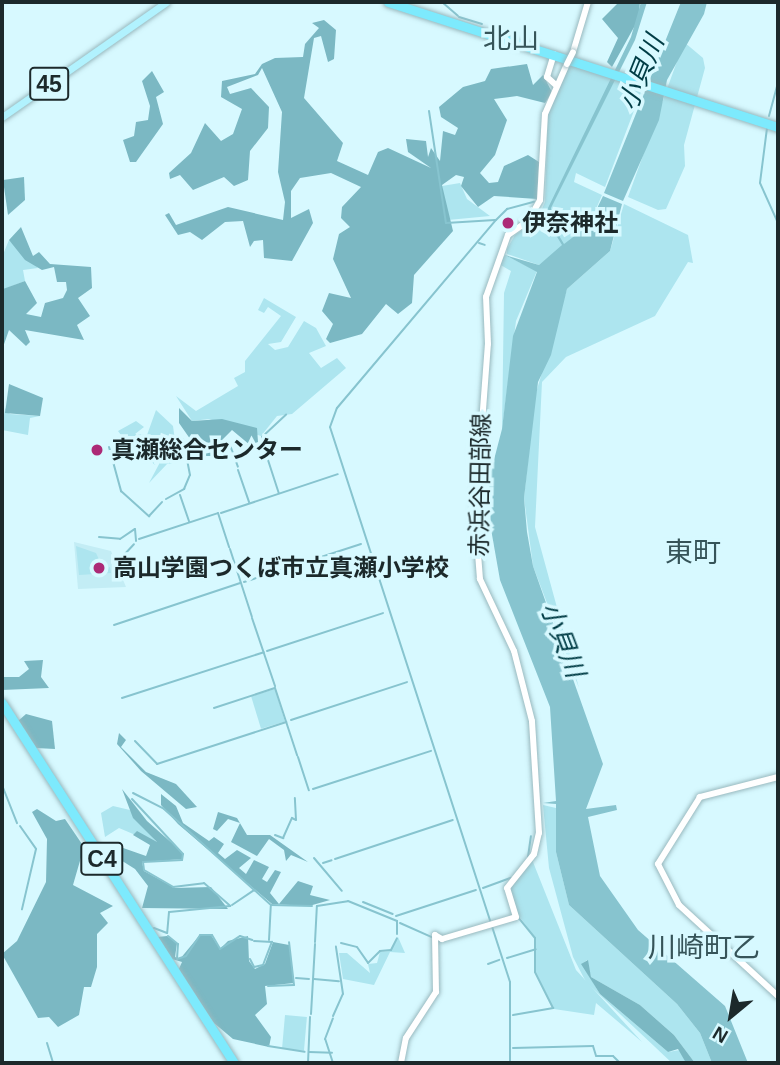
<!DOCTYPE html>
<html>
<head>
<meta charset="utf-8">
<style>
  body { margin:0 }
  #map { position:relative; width:780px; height:1065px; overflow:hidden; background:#d7f9ff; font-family:Helvetica,"Noto Sans JP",sans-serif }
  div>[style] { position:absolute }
  .built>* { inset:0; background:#c3edf5 }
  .green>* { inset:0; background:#ade5ef; transform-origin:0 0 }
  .forest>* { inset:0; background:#7bb8c3 }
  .water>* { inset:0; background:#87c4cf }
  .stream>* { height:2px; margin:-1px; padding:0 1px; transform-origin:1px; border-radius:1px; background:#87c4cf }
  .roads { filter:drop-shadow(0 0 2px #99b9bf) drop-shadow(0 0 2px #99b9bf) }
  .secondary>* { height:6px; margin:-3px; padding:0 3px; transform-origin:3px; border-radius:3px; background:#fff }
  .primary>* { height:7px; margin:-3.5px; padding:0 3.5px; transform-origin:3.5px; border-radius:3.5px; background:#b1f2fe }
  .highway>* { height:9px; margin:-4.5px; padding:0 4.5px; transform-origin:4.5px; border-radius:4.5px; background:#7deafd }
  .bridges { filter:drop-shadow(0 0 2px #99b9bf) drop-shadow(0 0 2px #99b9bf) }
  .secondary-bridge>* { height:6px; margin:-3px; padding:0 3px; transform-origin:3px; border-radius:3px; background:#fff }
  .dots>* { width:19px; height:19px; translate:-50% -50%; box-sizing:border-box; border:4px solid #d7f9ff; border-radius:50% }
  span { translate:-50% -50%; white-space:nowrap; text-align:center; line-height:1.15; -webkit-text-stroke:7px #d7f9ff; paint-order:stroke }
  .shield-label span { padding:2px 5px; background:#d7f9ff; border:2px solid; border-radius:5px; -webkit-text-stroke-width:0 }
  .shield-label { font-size:23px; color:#1c292b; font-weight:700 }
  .poi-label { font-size:24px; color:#1c292b; font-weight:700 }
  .left { translate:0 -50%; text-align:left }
  .street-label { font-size:24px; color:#1c292b }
  .water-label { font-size:26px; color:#003c45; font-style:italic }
  .quarter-label { font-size:28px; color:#365459 }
  .frame { position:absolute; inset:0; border:4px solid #1c292b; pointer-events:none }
  .north { position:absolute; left:696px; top:981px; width:70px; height:70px; -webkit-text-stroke:5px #d7f9ff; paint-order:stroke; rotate:210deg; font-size:19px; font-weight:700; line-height:28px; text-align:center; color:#1c292b }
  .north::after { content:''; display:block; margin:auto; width:24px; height:32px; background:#1c292b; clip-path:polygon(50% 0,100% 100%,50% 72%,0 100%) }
</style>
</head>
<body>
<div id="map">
  <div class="built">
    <div style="clip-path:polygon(74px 542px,111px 551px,126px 587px,78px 589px)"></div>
  </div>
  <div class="green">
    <div style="clip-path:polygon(684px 42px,703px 58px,705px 68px,684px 145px,685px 166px,666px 209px,658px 210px,628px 197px)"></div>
    <div style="clip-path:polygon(570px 63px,643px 87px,605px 187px,576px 173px,574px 182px,602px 195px,589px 225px,539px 265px,507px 254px,507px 249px,515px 235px,537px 220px,545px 202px,548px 112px)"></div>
    <div style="clip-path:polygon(460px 183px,467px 199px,490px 216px,448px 220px,442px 186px)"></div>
    <div style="clip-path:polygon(624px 204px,688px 235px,693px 263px,688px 262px,655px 316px,566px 357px,542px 382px,535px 527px,579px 688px,533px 566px,524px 498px,535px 396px,567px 289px,610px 251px)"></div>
    <div style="clip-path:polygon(9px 240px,38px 268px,23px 270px,25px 281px,2px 290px,2px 257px)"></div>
    <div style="clip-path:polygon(505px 255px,537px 271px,516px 321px,502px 429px,504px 293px,511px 271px,499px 264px)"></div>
    <div style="clip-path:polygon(264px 298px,296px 317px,281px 342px,268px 344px,275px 350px,288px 347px,304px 321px,316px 328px,326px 346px,309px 353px,321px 368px,337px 358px,346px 368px,292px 414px,277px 416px,261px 436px,209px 419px,192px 421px,176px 396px,196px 411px,238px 386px,234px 378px,245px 372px,245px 361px,281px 316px,268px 307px,264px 313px,258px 310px)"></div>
    <div style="clip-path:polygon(5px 408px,10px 414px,40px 416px,30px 418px,28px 435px,2px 430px)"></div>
    <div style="clip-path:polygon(156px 410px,173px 426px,178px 462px,167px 464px,149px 483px,166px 451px,158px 450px,155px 465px,146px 457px,154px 456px,154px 449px,129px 446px,118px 431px,136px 421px,144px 427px,135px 434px,147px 435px)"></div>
    <div style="clip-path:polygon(76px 546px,96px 553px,102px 566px,97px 571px,110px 567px,111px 573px,79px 575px)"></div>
    <div style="left:275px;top:689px;width:34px;height:25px;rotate:73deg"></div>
    <div style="clip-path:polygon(543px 805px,556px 808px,556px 852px,569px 905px,677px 1004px,700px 1033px,712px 1063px,695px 1063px,674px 1035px,640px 1005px,591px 977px,587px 960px,582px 964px,600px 994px,668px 1052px,680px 1050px,686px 1063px,672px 1063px,586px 982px,573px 957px,549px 868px)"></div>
    <div style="clip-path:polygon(113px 806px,130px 810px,159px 845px,119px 828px,105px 837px,101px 813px)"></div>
    <div style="clip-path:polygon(531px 857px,576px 970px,642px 1042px,596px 1003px,594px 1015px,554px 1009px,536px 972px,536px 939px,516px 912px,508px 887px)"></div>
    <div style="clip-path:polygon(398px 937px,405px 953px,390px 952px,374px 985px,343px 979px,339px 953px,347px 953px,370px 973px,368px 964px,377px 963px,380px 952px,390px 951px)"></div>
    <div style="left:285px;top:1015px;width:22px;height:34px;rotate:5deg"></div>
  </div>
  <div class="forest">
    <div style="clip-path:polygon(619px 2px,640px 2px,638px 20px,612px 67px,607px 62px,618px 38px,602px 19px)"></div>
    <div style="clip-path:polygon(324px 20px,336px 30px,334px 59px,328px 62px,321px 36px,314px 38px,304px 98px,343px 143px,337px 161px,368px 175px,378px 152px,388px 148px,431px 168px,408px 152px,406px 139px,426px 141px,428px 157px,431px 148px,440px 161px,443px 131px,455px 135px,458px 128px,441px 117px,439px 107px,463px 87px,485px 81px,491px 69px,527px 64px,533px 85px,543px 75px,552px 92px,545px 103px,517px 96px,494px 99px,507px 120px,495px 155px,480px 173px,489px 183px,498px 182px,504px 166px,528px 155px,539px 162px,537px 199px,494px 196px,478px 207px,461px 186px,464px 177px,456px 175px,442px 185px,453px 231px,414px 275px,412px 303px,398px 314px,386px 304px,362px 334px,330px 343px,326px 339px,333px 324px,322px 311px,329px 293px,351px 298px,333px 259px,339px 234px,350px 227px,341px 218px,342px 207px,361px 187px,331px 173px,300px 178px,291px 191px,291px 218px,309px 209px,313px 223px,292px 261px,264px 258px,263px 240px,254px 241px,250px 247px,243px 221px,225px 222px,202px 240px,190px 232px,178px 235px,165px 215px,169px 213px,176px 225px,228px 207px,283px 220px,285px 202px,278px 172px,282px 112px,262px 68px,258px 75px,227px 87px,230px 94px,251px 88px,269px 107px,268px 128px,250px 151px,248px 180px,234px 186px,224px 177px,193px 190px,180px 175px,170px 179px,169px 173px,191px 153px,205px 123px,221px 141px,233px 134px,242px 109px,221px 97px,222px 81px,255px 74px,262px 64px,275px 58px,303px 57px,305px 44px,319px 28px,312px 23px)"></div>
    <div style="clip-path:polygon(152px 71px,164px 92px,156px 97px,163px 124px,136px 162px,130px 162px,123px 140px,134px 136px,136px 122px,148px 120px,150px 106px,142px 81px)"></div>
    <div style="clip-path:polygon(24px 177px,25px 200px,8px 215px,3px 180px)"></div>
    <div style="clip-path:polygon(21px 227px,33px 256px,39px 252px,50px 264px,91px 267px,92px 288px,78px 298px,90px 316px,77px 325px,84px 340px,25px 330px,30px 342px,26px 346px,9px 330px,2px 350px,3px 289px,25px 281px,37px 303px,26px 314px,41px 317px,45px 303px,63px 298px,67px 290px,66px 282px,57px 282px,54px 267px,42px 270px,25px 260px,9px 240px)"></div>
    <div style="clip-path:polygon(9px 384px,43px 398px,40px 416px,5px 413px)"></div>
    <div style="clip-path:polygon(179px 408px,192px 421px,222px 419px,257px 428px,258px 442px,250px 445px,232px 430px,221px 441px,222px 456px,202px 456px,179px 423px)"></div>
    <div style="clip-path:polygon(43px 660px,41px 677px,49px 688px,2px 690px,2px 677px,19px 677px,29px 669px,24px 661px)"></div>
    <div style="clip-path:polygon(26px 714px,52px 721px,55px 749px,36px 748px,18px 721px)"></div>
    <div style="clip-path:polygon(119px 733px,126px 740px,121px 747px,146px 772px,176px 784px,197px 807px,186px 809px,141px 771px,117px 744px)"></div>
    <div style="clip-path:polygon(122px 789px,147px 821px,182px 852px,183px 859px,142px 862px,144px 871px,175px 888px,211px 887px,228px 909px,142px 908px,148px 886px,135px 869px,108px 852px,106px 842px,146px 856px,150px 845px,133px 835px,137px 831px,157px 842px,133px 818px)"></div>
    <div style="clip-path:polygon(161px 794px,176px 806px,183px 823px,209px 841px,214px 837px,224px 844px,218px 853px,225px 859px,237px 850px,251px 858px,239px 868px,246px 874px,254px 860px,269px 867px,262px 879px,267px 882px,275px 870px,281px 872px,270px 893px,279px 904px,298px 881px,313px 886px,310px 895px,330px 900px,309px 906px,272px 904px,178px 824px,161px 805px)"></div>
    <div style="clip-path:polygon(37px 809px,56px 821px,65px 819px,84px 847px,73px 885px,113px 906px,100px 913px,108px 923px,97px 934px,97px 967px,91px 987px,84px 987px,79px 1015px,58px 1027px,49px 1017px,38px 1018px,2px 954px,17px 941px,46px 882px,47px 839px,32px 812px)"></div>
    <div style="clip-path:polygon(218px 812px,237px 818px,247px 835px,270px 835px,308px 862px,291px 855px,286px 861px,284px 850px,269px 839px,257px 856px,231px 842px,240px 823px,228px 819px,217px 831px,213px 829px)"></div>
    <div style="clip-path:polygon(211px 935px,220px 949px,228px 941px,248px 936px,249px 961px,255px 969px,265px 964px,273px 942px,289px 945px,294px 983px,265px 986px,267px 1004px,255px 1015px,271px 1037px,269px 1047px,233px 1039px,214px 1023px,178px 971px,182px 962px,172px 959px,158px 937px,167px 936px,177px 943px,175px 957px,180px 959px,199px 936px)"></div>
    <div style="clip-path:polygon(588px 960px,591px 977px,640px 1005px,674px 1035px,695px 1063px,686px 1063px,678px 1049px,668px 1052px,600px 994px,581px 964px)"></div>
  </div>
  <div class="water">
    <div style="clip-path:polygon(641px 2px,647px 2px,635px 40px,551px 208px,552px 224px,564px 244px,589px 225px,603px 196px,622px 204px,610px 251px,567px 289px,551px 355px,538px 382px,524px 498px,527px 532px,533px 566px,603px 764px,586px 809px,616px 805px,617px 810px,588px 817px,600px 876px,638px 930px,725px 1006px,748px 1063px,712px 1063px,700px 1033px,677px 1004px,569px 905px,556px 852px,556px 804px,543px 803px,556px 801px,550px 707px,500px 580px,491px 529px,489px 479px,502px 429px,513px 336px,537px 272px,505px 255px,539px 265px,562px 245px,551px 227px,548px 208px,631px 37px)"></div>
    <div style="clip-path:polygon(681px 2px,707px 2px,704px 14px,667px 80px,659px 120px,623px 201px,604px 193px)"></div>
  </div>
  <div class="stream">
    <div style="left:442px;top:2px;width:21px;rotate:41deg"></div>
    <div style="left:459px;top:17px;width:24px;rotate:17deg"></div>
    <div style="left:429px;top:111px;width:113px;rotate:81.4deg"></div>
    <div style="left:446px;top:223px;width:49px;rotate:-3.5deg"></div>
    <div style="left:769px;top:116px;width:34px;rotate:-75deg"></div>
    <div style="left:767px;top:128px;width:55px;rotate:97.3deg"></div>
    <div style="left:760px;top:183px;width:44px;rotate:65.8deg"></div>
    <div style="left:479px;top:243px;width:6px;rotate:18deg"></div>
    <div style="left:221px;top:442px;width:9px;rotate:18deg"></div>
    <div style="left:230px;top:445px;width:23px;rotate:70deg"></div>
    <div style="left:109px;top:447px;width:46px;rotate:74.7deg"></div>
    <div style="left:121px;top:491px;width:38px;rotate:42deg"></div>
    <div style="left:149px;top:516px;width:19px;rotate:-47deg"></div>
    <div style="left:267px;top:458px;width:22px;rotate:-103deg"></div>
    <div style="left:262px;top:437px;width:33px;rotate:-43deg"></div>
    <div style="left:268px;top:460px;width:35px;rotate:72deg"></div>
    <div style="left:238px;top:470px;width:34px;rotate:71deg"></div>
    <div style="left:180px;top:495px;width:28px;rotate:71deg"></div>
    <div style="left:166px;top:499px;width:21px;rotate:-29deg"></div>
    <div style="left:184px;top:489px;width:15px;rotate:-67deg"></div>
    <div style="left:190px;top:475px;width:36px;rotate:-101deg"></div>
    <div style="left:221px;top:513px;width:123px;rotate:-18.4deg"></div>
    <div style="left:99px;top:537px;width:21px;rotate:5deg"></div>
    <div style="left:120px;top:539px;width:18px;rotate:-34deg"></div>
    <div style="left:135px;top:529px;width:12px;rotate:85deg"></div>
    <div style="left:139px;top:539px;width:83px;rotate:-18.2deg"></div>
    <div style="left:218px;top:513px;width:36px;rotate:72deg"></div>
    <div style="left:230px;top:549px;width:71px;rotate:72.1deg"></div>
    <div style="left:130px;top:576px;width:21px;rotate:-109deg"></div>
    <div style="left:123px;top:556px;width:16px;rotate:-47deg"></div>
    <div style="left:244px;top:582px;width:123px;rotate:-18deg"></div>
    <div style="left:252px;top:618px;width:72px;rotate:71.3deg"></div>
    <div style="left:114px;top:625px;width:133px;rotate:-18.4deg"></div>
    <div style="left:267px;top:651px;width:122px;rotate:-18.1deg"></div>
    <div style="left:122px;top:698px;width:149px;rotate:-17.9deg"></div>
    <div style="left:214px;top:708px;width:64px;rotate:-18.2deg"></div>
    <div style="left:275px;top:688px;width:71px;rotate:71.8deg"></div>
    <div style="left:291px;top:720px;width:122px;rotate:-18.1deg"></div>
    <div style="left:135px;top:741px;width:32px;rotate:46deg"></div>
    <div style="left:157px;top:764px;width:136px;rotate:-18deg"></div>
    <div style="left:298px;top:757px;width:35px;rotate:72deg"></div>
    <div style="left:2px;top:785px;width:41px;rotate:68.5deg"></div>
    <div style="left:313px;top:789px;width:124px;rotate:-17.9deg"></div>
    <div style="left:133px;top:793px;width:35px;rotate:27deg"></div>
    <div style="left:164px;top:809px;width:144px;rotate:41.9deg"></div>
    <div style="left:271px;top:905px;width:41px;rotate:1.4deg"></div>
    <div style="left:132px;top:799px;width:75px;rotate:47.2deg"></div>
    <div style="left:183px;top:854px;width:6px;rotate:99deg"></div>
    <div style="left:182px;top:860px;width:39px;rotate:177deg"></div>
    <div style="left:143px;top:862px;width:8px;rotate:83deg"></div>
    <div style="left:144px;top:870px;width:34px;rotate:30deg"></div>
    <div style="left:173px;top:887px;width:31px;rotate:-7deg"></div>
    <div style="left:204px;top:883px;width:35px;rotate:41deg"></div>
    <div style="left:230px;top:906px;width:61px;rotate:174.4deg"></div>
    <div style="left:169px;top:912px;width:21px;rotate:95deg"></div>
    <div style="left:167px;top:933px;width:14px;rotate:-159deg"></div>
    <div style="left:20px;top:826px;width:28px;rotate:55deg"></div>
    <div style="left:36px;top:849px;width:62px;rotate:103.1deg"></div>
    <div style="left:275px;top:835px;width:9px;rotate:21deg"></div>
    <div style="left:283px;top:838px;width:22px;rotate:-66deg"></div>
    <div style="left:292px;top:818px;width:4px;rotate:27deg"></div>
    <div style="left:296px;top:820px;width:22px;rotate:-93deg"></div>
    <div style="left:528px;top:857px;width:21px;rotate:-82deg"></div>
    <div style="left:314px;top:858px;width:43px;rotate:49.7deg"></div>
    <div style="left:335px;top:859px;width:124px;rotate:-18.3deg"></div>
    <div style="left:323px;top:863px;width:9px;rotate:-18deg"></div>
    <div style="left:483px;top:888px;width:30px;rotate:-20deg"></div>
    <div style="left:363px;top:902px;width:32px;rotate:22deg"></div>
    <div style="left:232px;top:905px;width:27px;rotate:-34deg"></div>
    <div style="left:396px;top:916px;width:84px;rotate:-18deg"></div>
    <div style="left:400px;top:923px;width:36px;rotate:24deg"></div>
    <div style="left:168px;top:936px;width:13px;rotate:39deg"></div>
    <div style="left:178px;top:944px;width:15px;rotate:94deg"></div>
    <div style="left:177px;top:959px;width:9px;rotate:-18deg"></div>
    <div style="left:186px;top:956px;width:25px;rotate:-56deg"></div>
    <div style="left:200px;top:935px;width:12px"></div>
    <div style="left:212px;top:935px;width:16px;rotate:60deg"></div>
    <div style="left:220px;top:949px;width:24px;rotate:-33deg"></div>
    <div style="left:240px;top:936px;width:13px;rotate:18deg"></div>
    <div style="left:269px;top:940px;width:34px;rotate:-87deg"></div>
    <div style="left:315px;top:942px;width:36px;rotate:-87deg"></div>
    <div style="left:317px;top:906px;width:31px;rotate:-9deg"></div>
    <div style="left:348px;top:901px;width:53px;rotate:22.2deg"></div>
    <div style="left:397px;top:921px;width:13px;rotate:90deg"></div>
    <div style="left:341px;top:943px;width:16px;rotate:14deg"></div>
    <div style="left:357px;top:947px;width:19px;rotate:55deg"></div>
    <div style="left:368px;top:963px;width:17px;rotate:-45deg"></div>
    <div style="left:380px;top:951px;width:11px;rotate:-5deg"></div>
    <div style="left:391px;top:950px;width:13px;rotate:-63deg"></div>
    <div style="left:507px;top:958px;width:30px;rotate:-17deg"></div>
    <div style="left:250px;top:959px;width:9px;rotate:63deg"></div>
    <div style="left:254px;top:967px;width:9px;rotate:-13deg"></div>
    <div style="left:263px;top:965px;width:25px;rotate:-69deg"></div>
    <div style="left:272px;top:942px;width:18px;rotate:-177deg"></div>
    <div style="left:488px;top:964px;width:12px;rotate:-20deg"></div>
    <div style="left:296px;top:978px;width:13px;rotate:4deg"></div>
    <div style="left:314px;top:979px;width:25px;rotate:5deg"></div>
    <div style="left:268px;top:986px;width:26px;rotate:-2deg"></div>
    <div style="left:294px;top:985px;width:43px;rotate:-96.6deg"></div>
    <div style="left:311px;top:1014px;width:70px;rotate:-86.7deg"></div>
    <div style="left:513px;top:1015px;width:41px;rotate:-9.9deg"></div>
    <div style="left:553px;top:1008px;width:40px;rotate:-116.6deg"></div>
    <div style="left:535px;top:972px;width:34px;rotate:-90deg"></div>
    <div style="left:535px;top:938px;width:26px;rotate:-129deg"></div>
    <div style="left:333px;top:1016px;width:24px;rotate:-66deg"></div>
    <div style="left:343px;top:994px;width:48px;rotate:-98.5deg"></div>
    <div style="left:47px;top:1043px;width:21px;rotate:73deg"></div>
    <div style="left:268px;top:1046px;width:37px;rotate:9deg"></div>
    <div style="left:513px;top:1048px;width:80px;rotate:-1.4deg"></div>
    <div style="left:593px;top:1046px;width:10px;rotate:73deg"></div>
    <div style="left:596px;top:1056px;width:17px"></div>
    <div style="left:613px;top:1056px;width:10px;rotate:45deg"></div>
    <div style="left:309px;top:1052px;width:23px;rotate:2deg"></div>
    <div style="left:308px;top:1063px;width:46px;rotate:-87.5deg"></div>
    <div style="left:333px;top:1063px;width:25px;rotate:-108deg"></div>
    <div style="left:325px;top:1039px;width:22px;rotate:-69deg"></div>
    <div style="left:510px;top:1063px;width:81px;rotate:-90deg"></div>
    <div style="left:510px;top:982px;width:583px;rotate:-107.97deg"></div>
    <div style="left:330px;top:427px;width:20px;rotate:-70deg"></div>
    <div style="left:337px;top:408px;width:246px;rotate:-49.8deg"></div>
    <div style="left:496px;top:220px;width:16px;rotate:-45deg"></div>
    <div style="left:507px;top:209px;width:28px;rotate:-15deg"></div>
  </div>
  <div class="roads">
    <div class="secondary">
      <div style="left:573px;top:52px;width:52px;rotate:-73.3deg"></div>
      <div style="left:554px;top:54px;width:24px;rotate:107deg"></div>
      <div style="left:547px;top:77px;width:13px;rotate:42deg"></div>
      <div style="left:778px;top:777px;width:81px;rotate:165.6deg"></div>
      <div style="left:700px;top:797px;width:79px;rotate:122.1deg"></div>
      <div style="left:658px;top:864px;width:46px;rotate:62.9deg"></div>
      <div style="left:679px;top:905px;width:134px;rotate:42.6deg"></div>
      <div style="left:435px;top:935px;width:8px;rotate:30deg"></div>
      <div style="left:442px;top:939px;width:77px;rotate:-16.6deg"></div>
      <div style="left:516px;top:917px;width:30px;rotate:-107deg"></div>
      <div style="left:507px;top:888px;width:43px;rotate:-51.5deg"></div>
      <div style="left:534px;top:854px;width:22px;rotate:-77deg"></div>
      <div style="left:539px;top:833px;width:112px;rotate:-93.6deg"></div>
      <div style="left:532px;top:721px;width:72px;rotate:-104.4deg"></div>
      <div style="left:514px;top:651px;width:80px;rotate:-115.3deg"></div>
      <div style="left:480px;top:579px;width:63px;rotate:-94.5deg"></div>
      <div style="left:475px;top:516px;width:172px;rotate:-85.7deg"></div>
      <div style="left:488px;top:344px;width:47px;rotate:-92.4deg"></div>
      <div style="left:486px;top:297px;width:66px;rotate:-70.5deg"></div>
      <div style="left:508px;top:235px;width:24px;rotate:-35deg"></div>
      <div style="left:528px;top:221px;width:24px;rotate:-60deg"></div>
      <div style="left:540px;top:200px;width:86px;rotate:-86.7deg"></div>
      <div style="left:545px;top:114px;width:55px;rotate:-66.3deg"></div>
      <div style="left:401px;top:1063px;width:25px;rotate:-79deg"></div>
      <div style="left:406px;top:1038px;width:55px;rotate:-56.9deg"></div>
      <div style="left:436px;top:992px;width:57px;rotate:-91deg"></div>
    </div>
    <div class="primary">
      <div style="left:2px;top:117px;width:200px;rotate:-35deg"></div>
    </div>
    <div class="highway">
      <div style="left:388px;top:2px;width:410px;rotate:17.8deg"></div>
      <div style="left:2px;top:703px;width:428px;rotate:57.2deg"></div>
    </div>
  </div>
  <div class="bridges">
    <div class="secondary-bridge">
      <div style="left:567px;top:64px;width:13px;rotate:-63deg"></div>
    </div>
  </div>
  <div class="dots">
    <div style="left:508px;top:223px;background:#ac2a76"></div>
    <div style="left:97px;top:450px;background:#ac2a76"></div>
    <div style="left:99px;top:568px;background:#ac2a76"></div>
  </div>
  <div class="shield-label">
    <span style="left:49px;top:84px">45</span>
    <span style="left:102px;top:859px">C4</span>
  </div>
  <div class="poi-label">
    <span class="left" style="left:522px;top:223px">伊奈神社</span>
    <span class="left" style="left:111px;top:450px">真瀬総合センター</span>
    <span class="left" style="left:113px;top:568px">高山学園つくば市立真瀬小学校</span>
  </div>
  <div class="street-label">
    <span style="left:480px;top:485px;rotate:-89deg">赤浜谷田部線</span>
  </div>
  <div class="water-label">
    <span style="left:642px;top:73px;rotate:-68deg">小貝川</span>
    <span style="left:562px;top:640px;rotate:69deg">小貝川</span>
  </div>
  <div class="quarter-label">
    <span style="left:511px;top:39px">北山</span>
    <span style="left:693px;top:553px">東町</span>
    <span style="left:704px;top:948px">川崎町乙</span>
  </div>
  <div class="frame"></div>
  <div class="north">N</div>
</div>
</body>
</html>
